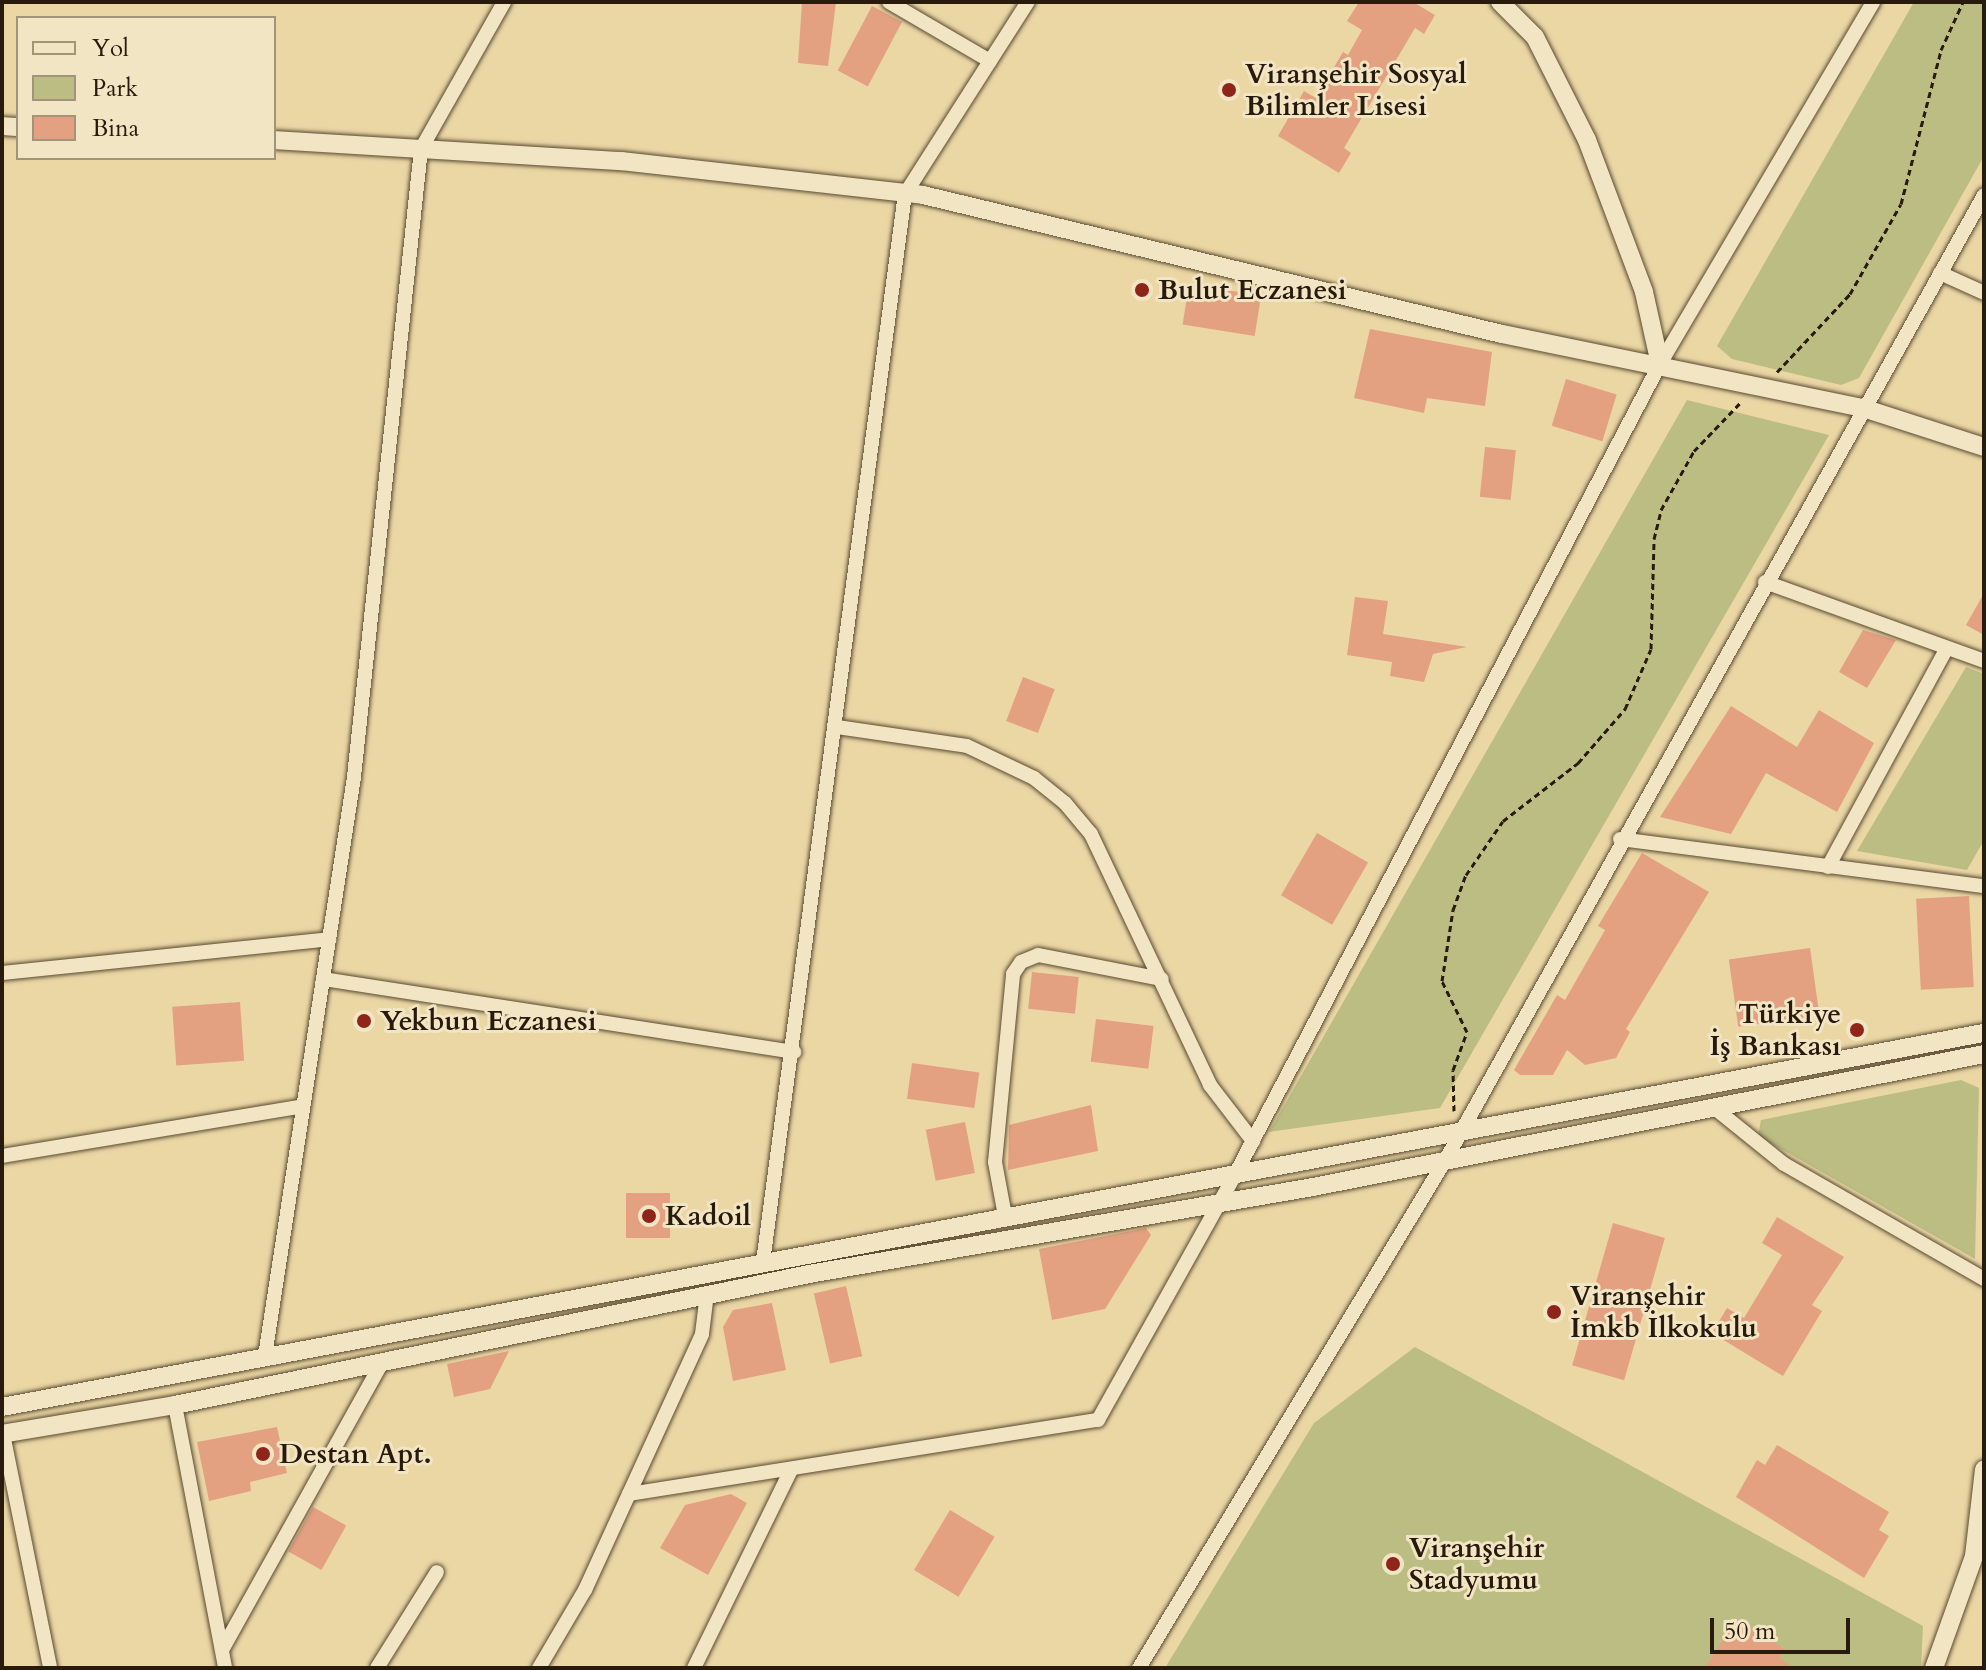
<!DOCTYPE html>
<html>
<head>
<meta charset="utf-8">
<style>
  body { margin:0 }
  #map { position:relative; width:1986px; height:1670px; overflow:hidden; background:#ebd7a4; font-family:Cardo,serif }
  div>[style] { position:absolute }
  .green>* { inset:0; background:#bcbd82 }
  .building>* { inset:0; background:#e3a182; transform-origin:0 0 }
  .path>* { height:3px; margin-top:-1.5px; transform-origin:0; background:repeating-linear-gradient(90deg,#281a0c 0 6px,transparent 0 10px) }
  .roads { filter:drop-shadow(0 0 2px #594932) drop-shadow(0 0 2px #594932) }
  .minor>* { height:14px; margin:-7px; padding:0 7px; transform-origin:7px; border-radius:7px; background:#f2e5c4 }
  .tertiary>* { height:18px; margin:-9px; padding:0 9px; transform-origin:9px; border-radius:9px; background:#f2e5c4 }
  .dots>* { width:22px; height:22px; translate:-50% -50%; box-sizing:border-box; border:4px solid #f2e5c4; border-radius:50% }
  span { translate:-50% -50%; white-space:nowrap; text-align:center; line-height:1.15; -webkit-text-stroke:6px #f2e5c4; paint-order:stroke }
  .poi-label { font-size:28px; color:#281a0c; font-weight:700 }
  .left { translate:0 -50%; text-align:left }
  .right { translate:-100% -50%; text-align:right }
  .frame { position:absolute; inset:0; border:4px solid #281a0c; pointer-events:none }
  .legend { position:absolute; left:16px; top:16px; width:260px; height:144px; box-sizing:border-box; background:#f2e5c4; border:2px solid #a1947a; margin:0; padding:10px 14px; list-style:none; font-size:24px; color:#281a0c }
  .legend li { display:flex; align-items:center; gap:16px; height:40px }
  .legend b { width:40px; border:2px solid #a1947a }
  .scale { position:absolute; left:1710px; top:1618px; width:140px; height:36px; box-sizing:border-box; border:4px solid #281a0c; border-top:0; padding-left:10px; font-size:24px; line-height:28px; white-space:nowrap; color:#281a0c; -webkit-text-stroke:6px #f2e5c4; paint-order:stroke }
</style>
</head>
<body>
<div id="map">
  <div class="green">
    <div style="clip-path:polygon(1914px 2px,1984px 2px,1984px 156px,1859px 378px,1841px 385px,1732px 359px,1717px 346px)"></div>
    <div style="clip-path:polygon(1687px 400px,1829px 435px,1440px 1108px,1269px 1132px)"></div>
    <div style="clip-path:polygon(1966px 667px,1984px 674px,1984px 840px,1967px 870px,1857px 851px)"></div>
    <div style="clip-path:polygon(1961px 1080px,1979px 1088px,1975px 1259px,1758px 1136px,1761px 1120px)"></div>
    <div style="clip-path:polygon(1415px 1347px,1923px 1626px,1921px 1668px,1165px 1668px,1314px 1423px)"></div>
  </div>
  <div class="building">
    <div style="clip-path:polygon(802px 2px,836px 2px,828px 66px,798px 63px)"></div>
    <div style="clip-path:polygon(1359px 2px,1413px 2px,1435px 15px,1424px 34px,1415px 28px,1344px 148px,1351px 153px,1339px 173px,1278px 136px,1304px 91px,1316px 98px,1343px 52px,1348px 55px,1362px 30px,1347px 21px)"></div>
    <div style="left:872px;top:6px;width:34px;height:73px;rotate:28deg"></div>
    <div style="left:1189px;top:284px;width:73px;height:41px;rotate:9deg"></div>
    <div style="clip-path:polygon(1370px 329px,1492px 352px,1485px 406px,1427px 398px,1424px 413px,1354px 398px)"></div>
    <div style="left:1566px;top:379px;width:53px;height:49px;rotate:17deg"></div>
    <div style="left:1485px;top:447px;width:31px;height:50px;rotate:6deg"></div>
    <div style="clip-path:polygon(1984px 593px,1984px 635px,1966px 625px)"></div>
    <div style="clip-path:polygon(1355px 597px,1388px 601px,1383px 634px,1467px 647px,1433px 654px,1424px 682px,1390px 676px,1392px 662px,1347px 655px)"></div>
    <div style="clip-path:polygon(1863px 630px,1896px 640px,1867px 688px,1839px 672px)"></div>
    <div style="left:1023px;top:677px;width:34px;height:47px;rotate:21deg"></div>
    <div style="clip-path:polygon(1731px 706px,1797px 747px,1819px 710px,1874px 743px,1837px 812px,1766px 773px,1731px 834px,1660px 817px)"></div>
    <div style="left:1317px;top:833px;width:59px;height:72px;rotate:30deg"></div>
    <div style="clip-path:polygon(1642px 853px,1709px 892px,1626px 1029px,1630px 1032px,1616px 1058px,1585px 1065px,1567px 1050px,1553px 1075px,1520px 1075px,1514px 1070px,1557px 995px,1565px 1000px,1605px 930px,1598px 926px)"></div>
    <div style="left:1969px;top:896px;width:91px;height:53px;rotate:87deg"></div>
    <div style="left:1810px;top:948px;width:68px;height:82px;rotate:82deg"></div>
    <div style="left:1032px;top:972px;width:47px;height:37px;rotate:6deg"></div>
    <div style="left:240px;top:1002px;width:59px;height:68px;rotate:86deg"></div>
    <div style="left:1096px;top:1019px;width:58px;height:43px;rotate:7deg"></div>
    <div style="left:912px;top:1063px;width:68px;height:36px;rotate:8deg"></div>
    <div style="clip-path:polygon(1091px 1105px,1098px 1151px,1008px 1170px,1009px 1125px)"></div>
    <div style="left:965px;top:1122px;width:52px;height:40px;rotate:79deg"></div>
    <div style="left:626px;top:1193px;width:44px;height:45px"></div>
    <div style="clip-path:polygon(1777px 1217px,1844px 1257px,1812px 1305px,1822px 1311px,1783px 1376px,1712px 1333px,1727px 1308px,1744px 1318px,1782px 1255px,1762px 1243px)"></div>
    <div style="left:1613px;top:1223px;width:54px;height:148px;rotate:16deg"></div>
    <div style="clip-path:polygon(1146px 1228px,1151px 1235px,1105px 1309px,1052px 1320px,1039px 1249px)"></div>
    <div style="left:846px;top:1286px;width:72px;height:33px;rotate:77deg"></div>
    <div style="clip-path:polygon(772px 1303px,786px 1370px,733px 1381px,723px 1327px,733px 1310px)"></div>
    <div style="clip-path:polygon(509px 1351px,490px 1389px,454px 1397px,447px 1364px)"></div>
    <div style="clip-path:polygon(277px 1427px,287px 1473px,250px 1482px,251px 1491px,209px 1501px,197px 1442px)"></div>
    <div style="clip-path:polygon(1777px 1445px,1889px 1512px,1879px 1530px,1889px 1536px,1864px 1578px,1736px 1497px,1757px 1460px,1765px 1465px)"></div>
    <div style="clip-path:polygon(731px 1494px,747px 1503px,708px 1575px,660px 1548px,685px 1505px)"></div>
    <div style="left:313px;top:1507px;width:38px;height:51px;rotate:29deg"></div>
    <div style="left:950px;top:1510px;width:52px;height:70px;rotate:31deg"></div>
    <div style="clip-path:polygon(1737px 1618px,1784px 1649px,1779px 1658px,1795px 1668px,1705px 1668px)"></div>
  </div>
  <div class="path">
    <div style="left:1777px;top:372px;width:107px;rotate:-46.9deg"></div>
    <div style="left:1850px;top:294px;width:103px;rotate:-60.5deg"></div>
    <div style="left:1901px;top:204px;width:159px;rotate:-75.4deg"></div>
    <div style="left:1941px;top:50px;width:53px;rotate:-65.4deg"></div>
    <div style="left:1454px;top:1111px;width:41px;rotate:-91.4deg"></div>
    <div style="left:1453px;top:1070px;width:40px;rotate:-69.8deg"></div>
    <div style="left:1467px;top:1032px;width:57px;rotate:-116.1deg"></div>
    <div style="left:1442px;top:981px;width:72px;rotate:-81.2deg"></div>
    <div style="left:1453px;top:910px;width:37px;rotate:-70deg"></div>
    <div style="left:1466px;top:875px;width:65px;rotate:-55.6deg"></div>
    <div style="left:1503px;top:821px;width:95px;rotate:-37.7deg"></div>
    <div style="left:1578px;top:763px;width:72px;rotate:-49deg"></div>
    <div style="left:1625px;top:709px;width:65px;rotate:-66.6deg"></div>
    <div style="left:1651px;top:649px;width:110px;rotate:-88.4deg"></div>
    <div style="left:1654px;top:539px;width:30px;rotate:-76deg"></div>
    <div style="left:1661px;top:510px;width:68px;rotate:-60.8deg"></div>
    <div style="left:1694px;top:451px;width:66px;rotate:-46.2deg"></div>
  </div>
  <div class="roads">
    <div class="minor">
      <div style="left:889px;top:2px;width:117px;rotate:30.3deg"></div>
      <div style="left:1940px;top:273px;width:48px;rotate:24.4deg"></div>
      <div style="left:1765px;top:582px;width:233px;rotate:19.8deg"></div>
      <div style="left:837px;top:727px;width:131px;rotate:8.3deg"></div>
      <div style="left:967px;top:746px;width:74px;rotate:25.5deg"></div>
      <div style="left:1034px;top:778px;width:40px;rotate:39deg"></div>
      <div style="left:1065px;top:803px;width:40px;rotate:50deg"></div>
      <div style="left:1091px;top:834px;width:278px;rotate:64.6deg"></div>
      <div style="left:1210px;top:1085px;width:71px;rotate:52.5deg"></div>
      <div style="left:1620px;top:839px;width:367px;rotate:7.4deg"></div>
      <div style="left:1828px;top:867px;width:249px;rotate:-61.5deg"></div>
      <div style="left:2px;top:973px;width:329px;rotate:-5.9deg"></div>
      <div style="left:323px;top:979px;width:477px;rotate:8.8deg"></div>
      <div style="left:1717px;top:1110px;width:86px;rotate:38.9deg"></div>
      <div style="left:1784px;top:1164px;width:231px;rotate:29.9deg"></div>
      <div style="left:2px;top:1156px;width:305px;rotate:-9.4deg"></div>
      <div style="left:1005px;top:1216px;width:55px;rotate:-100.5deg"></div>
      <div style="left:995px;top:1162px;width:189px;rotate:-84.5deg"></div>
      <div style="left:1013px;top:974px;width:14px;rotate:-56deg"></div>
      <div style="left:1021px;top:962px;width:18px;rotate:-22deg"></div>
      <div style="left:1038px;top:955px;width:126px;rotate:11deg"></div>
      <div style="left:763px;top:1262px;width:1077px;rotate:-82.43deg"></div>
      <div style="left:905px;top:194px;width:228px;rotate:-57.4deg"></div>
      <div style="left:265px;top:1356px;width:586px;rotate:-81.26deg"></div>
      <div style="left:354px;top:777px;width:632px;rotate:-83.91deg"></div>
      <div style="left:421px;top:149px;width:169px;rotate:-60.5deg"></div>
      <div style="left:175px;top:1405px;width:268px;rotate:79.2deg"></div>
      <div style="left:3px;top:1434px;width:239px;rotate:78.6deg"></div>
      <div style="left:629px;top:1494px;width:475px;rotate:-9deg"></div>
      <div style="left:1098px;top:1420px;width:285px;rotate:-60.8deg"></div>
      <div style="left:1237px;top:1171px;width:911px;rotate:-62.34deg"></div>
      <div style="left:1660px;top:364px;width:420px;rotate:-59.5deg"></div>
      <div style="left:222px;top:1650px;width:329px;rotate:-60.9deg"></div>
      <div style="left:377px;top:1668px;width:113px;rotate:-58deg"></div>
      <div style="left:539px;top:1668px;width:91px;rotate:-59.5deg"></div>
      <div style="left:585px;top:1590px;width:281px;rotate:-65.4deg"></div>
      <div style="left:702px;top:1334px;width:39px;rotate:-83deg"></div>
      <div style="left:694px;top:1668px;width:220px;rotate:-63.9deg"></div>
      <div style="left:1139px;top:1668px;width:594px;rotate:-58.9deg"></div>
      <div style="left:1446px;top:1159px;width:1104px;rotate:-60.83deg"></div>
    </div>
    <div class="tertiary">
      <div style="left:1500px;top:2px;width:49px;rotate:45deg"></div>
      <div style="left:1535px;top:37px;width:115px;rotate:63.2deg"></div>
      <div style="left:1587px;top:140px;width:162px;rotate:69.4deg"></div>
      <div style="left:1644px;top:292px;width:74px;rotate:77.5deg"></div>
      <div style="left:2px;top:126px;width:16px;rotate:4deg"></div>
      <div style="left:274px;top:140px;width:348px;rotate:3.5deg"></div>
      <div style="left:621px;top:161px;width:304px;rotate:6.4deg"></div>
      <div style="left:923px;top:195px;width:595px;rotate:13.5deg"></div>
      <div style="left:1502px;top:334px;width:369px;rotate:11.6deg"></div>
      <div style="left:1863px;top:408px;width:127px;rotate:17.9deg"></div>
      <div style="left:2px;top:1407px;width:2017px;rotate:-10.69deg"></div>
      <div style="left:2px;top:1434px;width:175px;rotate:-9.5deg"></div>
      <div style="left:175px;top:1405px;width:647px;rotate:-11.67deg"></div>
      <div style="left:809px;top:1274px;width:511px;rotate:-9.79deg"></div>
      <div style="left:1313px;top:1187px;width:684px;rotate:-11.21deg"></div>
      <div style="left:1934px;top:1668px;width:119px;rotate:-70.3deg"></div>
      <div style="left:1974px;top:1556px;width:87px;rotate:-83.4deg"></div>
    </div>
  </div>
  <div class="dots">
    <div style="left:1229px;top:90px;background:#8f2418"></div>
    <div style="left:1142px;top:290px;background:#8f2418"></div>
    <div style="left:364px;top:1021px;background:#8f2418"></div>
    <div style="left:1857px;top:1030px;background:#8f2418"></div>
    <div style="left:649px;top:1216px;background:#8f2418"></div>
    <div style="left:1554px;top:1312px;background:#8f2418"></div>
    <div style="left:263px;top:1454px;background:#8f2418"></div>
    <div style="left:1393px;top:1564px;background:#8f2418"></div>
  </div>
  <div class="poi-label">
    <span class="left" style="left:1245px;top:90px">Viranşehir Sosyal<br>Bilimler Lisesi</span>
    <span class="left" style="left:1158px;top:290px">Bulut Eczanesi</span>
    <span class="right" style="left:1841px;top:1030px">Türkiye<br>İş Bankası</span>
    <span class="left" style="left:380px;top:1021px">Yekbun Eczanesi</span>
    <span class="left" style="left:665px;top:1216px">Kadoil</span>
    <span class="left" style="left:1570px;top:1312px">Viranşehir<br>İmkb İlkokulu</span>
    <span class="left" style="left:279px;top:1454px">Destan Apt.</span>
    <span class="left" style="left:1409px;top:1564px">Viranşehir<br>Stadyumu</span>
  </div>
  <div class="frame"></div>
  <ul class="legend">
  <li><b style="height:10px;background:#f2e5c4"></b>Yol</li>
  <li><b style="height:22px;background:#bcbd82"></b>Park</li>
  <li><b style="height:22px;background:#e3a182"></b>Bina</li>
  </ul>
  <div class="scale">50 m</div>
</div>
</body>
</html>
